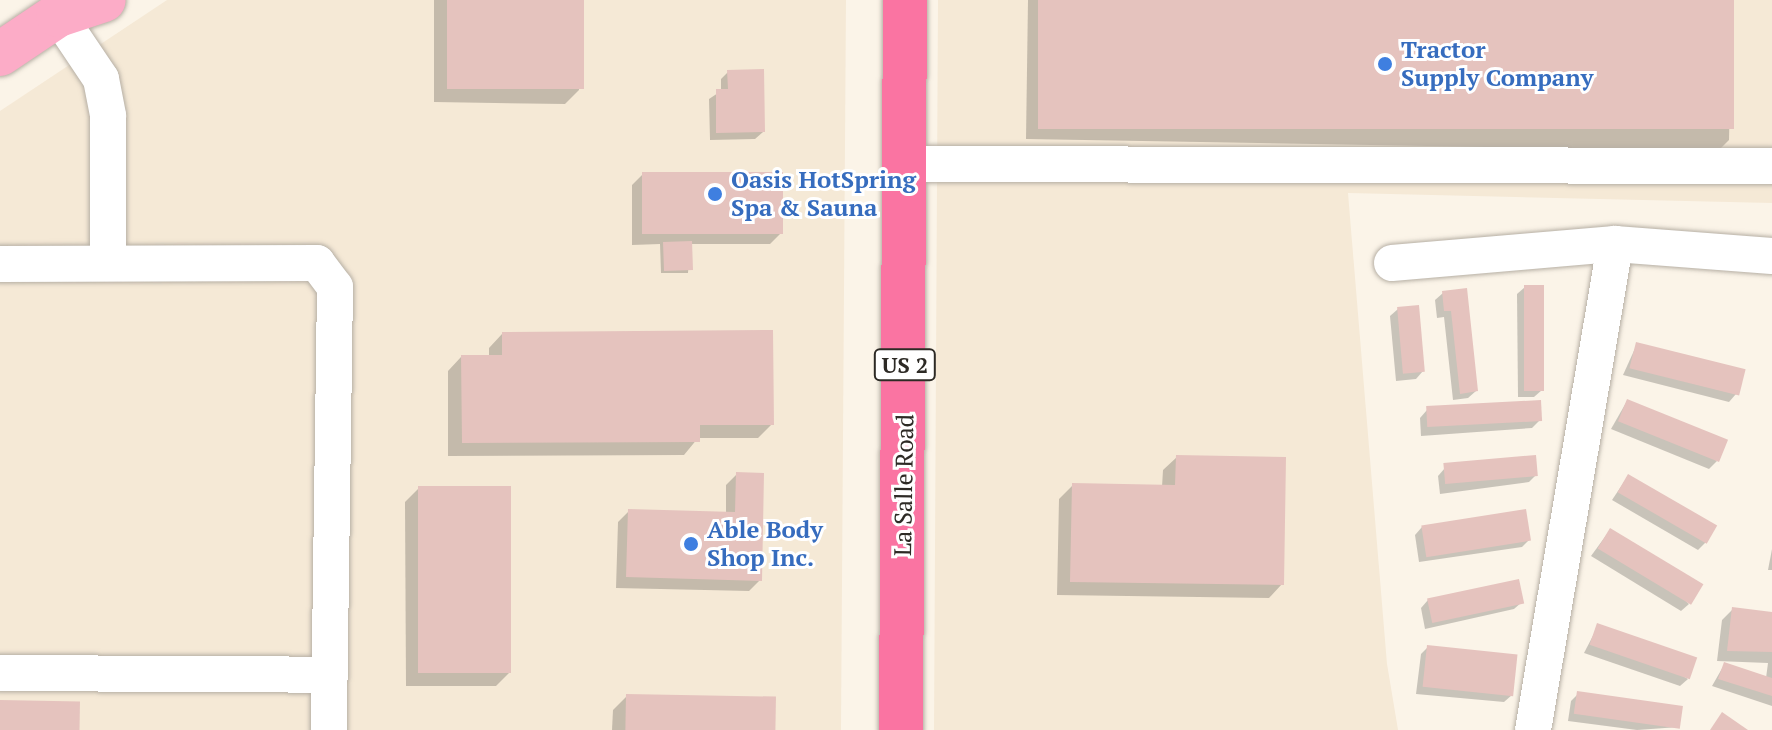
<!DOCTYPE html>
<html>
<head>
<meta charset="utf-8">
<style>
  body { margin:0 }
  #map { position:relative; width:1772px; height:730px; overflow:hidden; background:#fbf4e8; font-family:"PT Serif",serif }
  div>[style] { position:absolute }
  .built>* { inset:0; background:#f5e9d6 }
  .shadow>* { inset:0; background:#0003 }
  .building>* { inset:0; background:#e5c3be; transform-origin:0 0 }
  .roads { filter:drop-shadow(0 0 2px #b6afa4) drop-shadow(0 0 2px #b6afa4) }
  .minor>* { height:36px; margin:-18px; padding:0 18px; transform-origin:18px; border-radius:18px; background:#fff }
  .major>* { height:44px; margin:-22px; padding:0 22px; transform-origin:22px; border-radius:22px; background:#fcacc7 }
  .highway>* { height:44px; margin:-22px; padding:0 22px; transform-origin:22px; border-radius:22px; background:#fa74a2 }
  .dots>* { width:22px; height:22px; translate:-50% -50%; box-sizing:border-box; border:4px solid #fff; border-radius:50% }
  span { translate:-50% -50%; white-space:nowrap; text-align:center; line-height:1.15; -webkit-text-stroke:6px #fff; paint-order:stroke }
  .shield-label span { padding:2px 6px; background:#fff; border:2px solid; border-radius:6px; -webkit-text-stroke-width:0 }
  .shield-label { font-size:22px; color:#2d2a25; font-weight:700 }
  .shop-label { font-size:24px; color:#366cbe; font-weight:700 }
  .left { translate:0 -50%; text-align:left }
  .street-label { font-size:24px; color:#2d2a25 }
</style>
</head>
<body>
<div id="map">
  <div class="built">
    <div style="clip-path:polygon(167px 0,846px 0,841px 730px,0 730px,0 111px)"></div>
    <div style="clip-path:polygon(938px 0,1772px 0,1772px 203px,1348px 193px,1387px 664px,1398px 730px,934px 730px)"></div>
  </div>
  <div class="shadow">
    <div style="clip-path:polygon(434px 0,582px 0,579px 90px,565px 104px,434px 102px)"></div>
    <div style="clip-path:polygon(1028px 0,1732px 0,1729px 140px,1718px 151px,1026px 139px)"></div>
    <div style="clip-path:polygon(728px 72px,763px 132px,755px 139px,710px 140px,709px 99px,721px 91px,721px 79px)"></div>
    <div style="clip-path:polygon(643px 174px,781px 233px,770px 244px,690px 244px,688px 273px,661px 273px,660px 244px,632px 245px,632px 185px)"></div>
    <div style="clip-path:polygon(1525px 287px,1542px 390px,1534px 397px,1518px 397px,1517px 294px)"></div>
    <div style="clip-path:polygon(1465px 290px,1476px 391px,1468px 398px,1453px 400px,1444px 317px,1437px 318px,1435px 300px,1443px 293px)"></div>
    <div style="clip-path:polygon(1398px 309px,1423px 371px,1416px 379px,1396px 381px,1390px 316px)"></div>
    <div style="clip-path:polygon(502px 334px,772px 424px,758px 438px,698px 438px,684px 455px,448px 456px,448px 371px,461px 357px,489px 357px,489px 348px)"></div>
    <div style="clip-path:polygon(1637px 344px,1736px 394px,1729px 402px,1623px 375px)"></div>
    <div style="clip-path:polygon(1627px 401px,1717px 461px,1709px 469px,1611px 429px)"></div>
    <div style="clip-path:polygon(1427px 410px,1540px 420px,1532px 428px,1421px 436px,1420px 418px)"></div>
    <div style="clip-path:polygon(1177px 457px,1282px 584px,1269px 598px,1057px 595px,1059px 499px,1073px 485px,1162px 487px,1163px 470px)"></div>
    <div style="clip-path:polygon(1445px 468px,1536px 475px,1529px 482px,1440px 494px,1438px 476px)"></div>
    <div style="clip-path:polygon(737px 474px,760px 580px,749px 591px,616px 588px,618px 522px,629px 511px,726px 514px,726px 485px)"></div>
    <div style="clip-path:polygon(1628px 476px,1706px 542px,1698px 550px,1612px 500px)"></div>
    <div style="clip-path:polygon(419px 488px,510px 672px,496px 686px,406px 686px,405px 502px)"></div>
    <div style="clip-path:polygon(1422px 527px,1529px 540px,1522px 547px,1419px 562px,1415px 535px)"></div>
    <div style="clip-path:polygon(1610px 530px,1689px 604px,1681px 611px,1591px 556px)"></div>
    <div style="clip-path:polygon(1772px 549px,1772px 570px,1768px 570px)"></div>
    <div style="clip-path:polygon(1428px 600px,1522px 602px,1514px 609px,1425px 629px,1421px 608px)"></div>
    <div style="clip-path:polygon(1733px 609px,1772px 614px,1772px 706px,1712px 686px,1724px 665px,1766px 678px,1768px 663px,1717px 661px,1722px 620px)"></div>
    <div style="clip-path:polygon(1598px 626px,1688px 679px,1680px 686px,1584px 653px)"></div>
    <div style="clip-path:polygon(1428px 647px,1512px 695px,1504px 702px,1416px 694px,1421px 654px)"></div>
    <div style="clip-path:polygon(1578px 694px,1679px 727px,1637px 730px,1568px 721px,1571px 701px)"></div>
    <div style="clip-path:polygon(627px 696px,773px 730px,612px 730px,613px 710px)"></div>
  </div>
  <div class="building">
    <div style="left:447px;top:0;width:137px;height:89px"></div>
    <div style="left:1038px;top:0;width:696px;height:129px"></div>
    <div style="clip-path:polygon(764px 69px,765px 132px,716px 133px,716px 89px,728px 89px,727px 70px)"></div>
    <div style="left:642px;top:172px;width:141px;height:62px"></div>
    <div style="left:692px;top:241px;width:29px;height:29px;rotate:88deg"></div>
    <div style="left:1524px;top:285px;width:20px;height:106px"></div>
    <div style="clip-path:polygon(1467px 288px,1478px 391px,1460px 394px,1451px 311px,1444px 311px,1442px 291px)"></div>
    <div style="left:1419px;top:305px;width:67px;height:22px;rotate:85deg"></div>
    <div style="clip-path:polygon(773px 330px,774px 425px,700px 425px,700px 442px,462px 443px,461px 355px,502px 355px,502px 332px)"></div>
    <div style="left:1636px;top:342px;width:113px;height:27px;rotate:14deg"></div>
    <div style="left:1627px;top:399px;width:109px;height:24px;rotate:22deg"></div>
    <div style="left:1541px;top:400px;width:21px;height:115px;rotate:87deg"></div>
    <div style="clip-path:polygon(1176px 455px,1286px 457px,1284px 585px,1070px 582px,1072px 483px,1175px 485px)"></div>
    <div style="left:1536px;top:455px;width:21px;height:93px;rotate:85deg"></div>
    <div style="clip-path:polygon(736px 472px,764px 473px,762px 581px,626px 577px,628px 509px,735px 512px)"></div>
    <div style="left:1628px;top:474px;width:103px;height:21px;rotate:30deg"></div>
    <div style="left:418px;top:486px;width:93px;height:187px"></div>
    <div style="left:1526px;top:509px;width:32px;height:106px;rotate:81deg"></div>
    <div style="left:1610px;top:528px;width:109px;height:24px;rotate:31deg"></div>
    <div style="left:1519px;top:579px;width:25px;height:94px;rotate:78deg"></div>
    <div style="clip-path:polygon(1732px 607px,1772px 612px,1772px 652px,1727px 651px)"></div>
    <div style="left:1597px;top:623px;width:106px;height:23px;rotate:19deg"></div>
    <div style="left:1427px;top:645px;width:91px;height:42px;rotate:6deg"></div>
    <div style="clip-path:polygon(1724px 662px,1772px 678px,1772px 696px,1718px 679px)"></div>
    <div style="left:1577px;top:691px;width:107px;height:23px;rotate:8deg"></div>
    <div style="left:626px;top:694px;width:150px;height:36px;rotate:1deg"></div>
    <div style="left:0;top:700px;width:80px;height:30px;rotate:1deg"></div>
    <div style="clip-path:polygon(1722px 712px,1748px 730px,1710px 730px)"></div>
  </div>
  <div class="roads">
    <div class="minor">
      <div style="left:58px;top:15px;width:77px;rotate:56.1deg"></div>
      <div style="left:101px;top:79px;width:38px;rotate:79deg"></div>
      <div style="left:108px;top:116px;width:147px;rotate:90deg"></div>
      <div style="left:904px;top:164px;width:868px;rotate:0.13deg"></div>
      <div style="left:1392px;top:263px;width:224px;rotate:-4.9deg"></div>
      <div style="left:1615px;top:244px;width:157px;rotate:4.4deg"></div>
      <div style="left:0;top:264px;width:317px;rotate:-0.2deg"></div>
      <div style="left:317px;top:263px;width:30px;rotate:53deg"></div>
      <div style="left:335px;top:287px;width:443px;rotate:90.8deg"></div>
      <div style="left:0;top:673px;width:330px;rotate:0.3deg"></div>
      <div style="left:1533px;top:730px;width:493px;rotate:-80.4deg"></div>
    </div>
    <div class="major">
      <div style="left:0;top:54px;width:70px;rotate:-33.9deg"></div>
      <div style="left:58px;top:15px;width:48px;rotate:-18.1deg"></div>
    </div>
    <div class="highway">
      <div style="left:901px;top:730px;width:730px;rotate:-89.69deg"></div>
    </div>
  </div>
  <div class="dots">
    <div style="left:1385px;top:64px;background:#3f7fe0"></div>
    <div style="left:715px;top:194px;background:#3f7fe0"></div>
    <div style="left:691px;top:544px;background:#3f7fe0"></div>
  </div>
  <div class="shield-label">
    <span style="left:905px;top:365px">US 2</span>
  </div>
  <div class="shop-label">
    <span class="left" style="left:1401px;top:64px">Tractor<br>Supply Company</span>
    <span class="left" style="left:731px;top:194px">Oasis HotSpring<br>Spa &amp; Sauna</span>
    <span class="left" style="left:707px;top:544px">Able Body<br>Shop Inc.</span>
  </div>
  <div class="street-label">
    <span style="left:904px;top:485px;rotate:-89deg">La Salle Road</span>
  </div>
</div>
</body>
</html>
